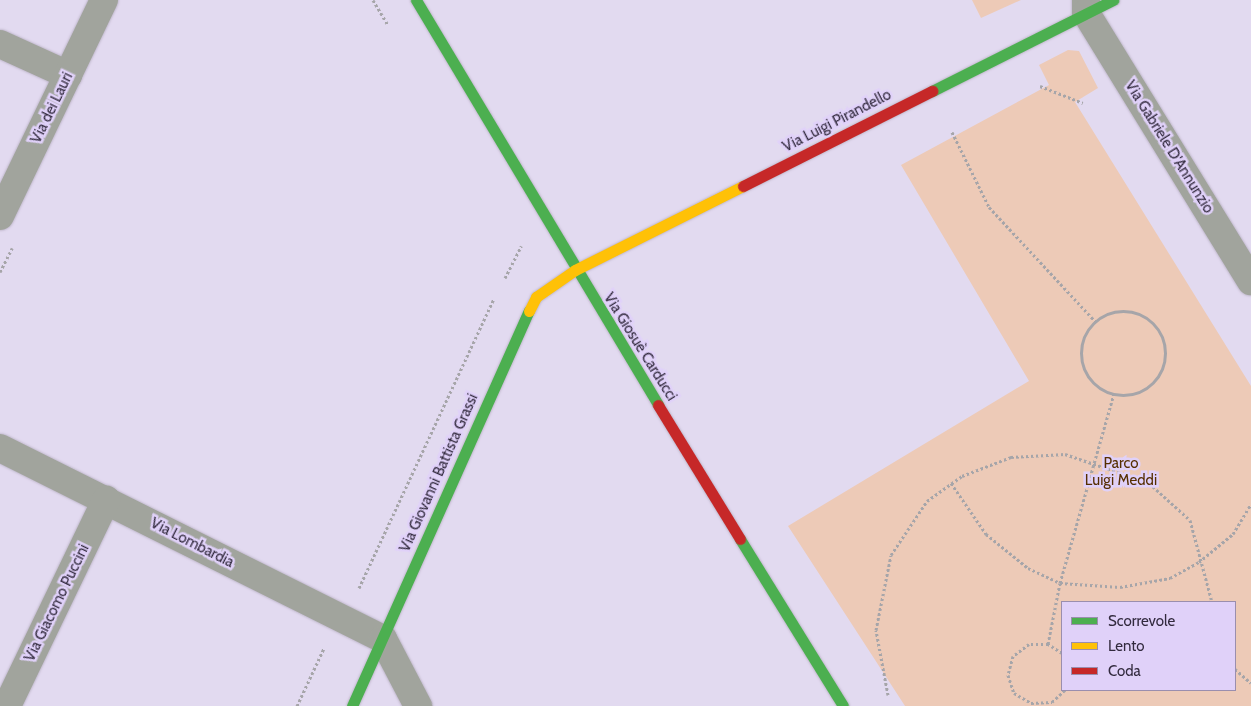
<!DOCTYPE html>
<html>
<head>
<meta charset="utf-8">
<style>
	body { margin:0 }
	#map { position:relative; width:1251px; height:706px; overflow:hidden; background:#e2daf0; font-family:Cabin,sans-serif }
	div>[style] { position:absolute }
	.green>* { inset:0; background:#edcab7 }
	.path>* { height:3px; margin-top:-1.5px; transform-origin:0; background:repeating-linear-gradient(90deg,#a6a5a9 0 2.5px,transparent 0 5px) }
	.path>.ring { margin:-1.5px; padding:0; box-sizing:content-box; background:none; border:3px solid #a6a5a9; border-radius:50% }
	.roads { filter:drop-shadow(0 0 1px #c0b8cb) drop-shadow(0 0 1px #c0b8cb) }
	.street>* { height:28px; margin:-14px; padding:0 14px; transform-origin:14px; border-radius:14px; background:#a1a49d }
	.fast>* { height:11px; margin:-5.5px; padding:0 5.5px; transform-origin:5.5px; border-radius:5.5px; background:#4caf50 }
	.slow>* { height:11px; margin:-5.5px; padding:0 5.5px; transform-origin:5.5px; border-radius:5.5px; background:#ffc107 }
	.jam>* { height:11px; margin:-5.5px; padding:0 5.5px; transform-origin:5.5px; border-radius:5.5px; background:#c62828 }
	span { translate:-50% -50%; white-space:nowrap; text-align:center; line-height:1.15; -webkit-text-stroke:5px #e0d1f9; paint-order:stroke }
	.street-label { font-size:15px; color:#322a3e }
	.park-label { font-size:15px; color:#562e00 }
	.legend { position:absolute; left:1061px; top:601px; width:175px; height:90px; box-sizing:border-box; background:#e0d1f9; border:1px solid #9a8eae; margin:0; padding:6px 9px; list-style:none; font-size:15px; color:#322a3e }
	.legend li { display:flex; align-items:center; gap:10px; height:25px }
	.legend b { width:25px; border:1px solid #9a8eae }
</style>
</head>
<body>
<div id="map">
	<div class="green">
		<i style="clip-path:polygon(972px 0,1021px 0,981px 18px)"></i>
		<i style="clip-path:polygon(evenodd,1068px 50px,1079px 51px,1098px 88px,1075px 102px,1251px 386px,1251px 706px,905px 706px,788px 526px,1029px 381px,901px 165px,1049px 85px,1039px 65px,1068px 50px,1235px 602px,1235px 690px,1062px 690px,1062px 602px,1235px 602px)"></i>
	</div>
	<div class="path">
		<i style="left:373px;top:0;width:29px;rotate:59deg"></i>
		<i style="left:1040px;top:86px;width:46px;rotate:21.6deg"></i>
		<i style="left:952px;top:132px;width:84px;rotate:63.7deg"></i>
		<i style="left:989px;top:207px;width:156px;rotate:47.1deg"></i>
		<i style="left:0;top:272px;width:27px;rotate:-63deg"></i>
		<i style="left:505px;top:278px;width:36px;rotate:-63deg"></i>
		<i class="ring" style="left:1081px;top:311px;width:81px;height:81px"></i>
		<i style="left:951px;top:483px;width:62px;rotate:55.5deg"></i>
		<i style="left:986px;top:534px;width:54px;rotate:39deg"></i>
		<i style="left:1028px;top:568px;width:35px;rotate:25deg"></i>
		<i style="left:1060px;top:583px;width:60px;rotate:3.8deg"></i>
		<i style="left:1120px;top:587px;width:51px;rotate:-10.2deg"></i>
		<i style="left:1170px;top:578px;width:33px;rotate:-29deg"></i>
		<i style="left:1199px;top:562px;width:44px;rotate:-39.5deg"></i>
		<i style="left:1233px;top:534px;width:35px;rotate:-59deg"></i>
		<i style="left:359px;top:588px;width:319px;rotate:-65deg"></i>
		<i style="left:1048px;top:644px;width:62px;rotate:-78.9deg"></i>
		<i style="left:1060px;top:583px;width:197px;rotate:-74.1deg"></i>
		<i style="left:1062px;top:653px;width:17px;rotate:-147deg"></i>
		<i style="left:1048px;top:644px;width:19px;rotate:180deg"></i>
		<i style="left:1029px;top:644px;width:20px;rotate:143deg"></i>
		<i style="left:1013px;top:656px;width:20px;rotate:105deg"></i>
		<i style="left:1008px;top:675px;width:19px;rotate:72deg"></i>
		<i style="left:1014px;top:693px;width:20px;rotate:30deg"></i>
		<i style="left:1031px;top:703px;width:21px;rotate:-3deg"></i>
		<i style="left:1052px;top:702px;width:18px;rotate:-43deg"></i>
		<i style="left:1235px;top:669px;width:21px;rotate:41deg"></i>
		<i style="left:888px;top:695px;width:66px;rotate:-100.5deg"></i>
		<i style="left:876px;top:630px;width:76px;rotate:-78.7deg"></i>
		<i style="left:891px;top:555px;width:65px;rotate:-56.3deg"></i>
		<i style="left:927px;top:501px;width:43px;rotate:-35.5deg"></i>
		<i style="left:962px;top:476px;width:53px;rotate:-21.2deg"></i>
		<i style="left:1011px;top:457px;width:54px;rotate:-3.2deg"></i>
		<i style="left:1065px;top:454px;width:89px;rotate:19deg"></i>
		<i style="left:1149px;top:483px;width:55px;rotate:42.1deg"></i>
		<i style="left:1190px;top:520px;width:85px;rotate:75deg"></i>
		<i style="left:297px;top:706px;width:64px;rotate:-65deg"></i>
	</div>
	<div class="roads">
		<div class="street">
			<i style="left:1086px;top:0;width:13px;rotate:90deg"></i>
			<i style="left:1086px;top:13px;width:315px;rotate:58.4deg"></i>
			<i style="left:0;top:44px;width:75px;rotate:24.5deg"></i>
			<i style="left:0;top:216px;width:240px;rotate:-64.3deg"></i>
			<i style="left:0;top:448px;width:428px;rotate:26.5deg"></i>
			<i style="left:383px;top:639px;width:76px;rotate:62.4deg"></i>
			<i style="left:7px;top:706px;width:229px;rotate:-64.3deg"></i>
		</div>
		<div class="fast">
			<i style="left:416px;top:0;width:472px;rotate:59.1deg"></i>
			<i style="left:932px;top:91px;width:203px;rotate:-26.7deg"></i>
			<i style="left:740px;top:539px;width:196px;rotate:58.3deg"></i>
			<i style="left:352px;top:706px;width:433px;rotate:-65.9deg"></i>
		</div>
		<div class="slow">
			<i style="left:529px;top:311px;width:16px;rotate:-63deg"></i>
			<i style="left:536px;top:297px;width:47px;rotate:-34.7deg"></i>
			<i style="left:575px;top:270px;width:188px;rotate:-26.6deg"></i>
		</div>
		<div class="jam">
			<i style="left:743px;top:186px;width:212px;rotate:-26.7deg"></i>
			<i style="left:658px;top:405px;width:157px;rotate:58.5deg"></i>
		</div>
	</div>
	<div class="street-label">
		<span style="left:52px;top:108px;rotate:-64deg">Via dei Lauri</span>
		<span style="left:837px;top:121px;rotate:-27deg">Via Luigi Pirandello</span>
		<span style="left:1169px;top:147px;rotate:58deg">Via Gabriele D'Annunzio</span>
		<span style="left:640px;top:347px;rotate:58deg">Via Giosuè Carducci</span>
		<span style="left:439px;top:473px;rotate:-66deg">Via Giovanni Battista Grassi</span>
		<span style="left:192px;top:543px;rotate:27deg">Via Lombardia</span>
		<span style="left:57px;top:603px;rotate:-64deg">Via Giacomo Puccini</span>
	</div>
	<div class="park-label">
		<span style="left:1121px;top:472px">Parco<br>Luigi Meddi</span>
	</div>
	<ul class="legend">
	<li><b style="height:6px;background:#4caf50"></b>Scorrevole</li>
	<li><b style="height:6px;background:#ffc107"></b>Lento</li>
	<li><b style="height:6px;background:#c62828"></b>Coda</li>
	</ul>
</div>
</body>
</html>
